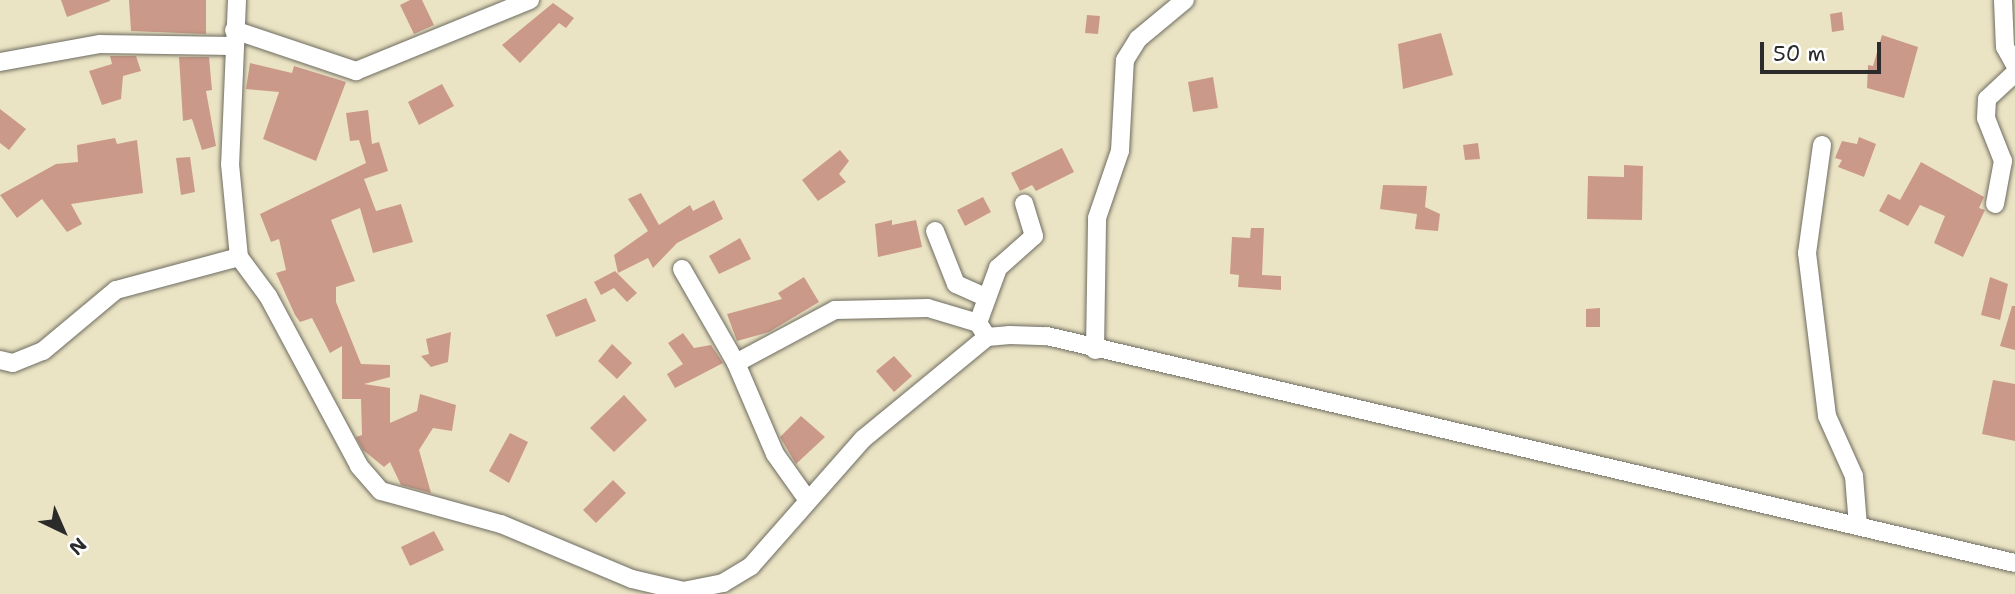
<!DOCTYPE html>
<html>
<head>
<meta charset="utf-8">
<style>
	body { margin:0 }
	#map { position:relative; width:2015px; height:594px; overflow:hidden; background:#ebe4c4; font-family:"Shantell Sans",sans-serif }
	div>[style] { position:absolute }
	.building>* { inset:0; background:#cb9989 }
	.roads { filter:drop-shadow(0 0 2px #6e6c61) drop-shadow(0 0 2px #6e6c61) }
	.street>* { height:18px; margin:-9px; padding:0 9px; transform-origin:9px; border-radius:9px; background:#fff }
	span { translate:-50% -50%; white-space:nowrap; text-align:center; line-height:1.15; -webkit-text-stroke:5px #fff; paint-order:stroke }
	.north { position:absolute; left:28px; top:496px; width:70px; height:70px; -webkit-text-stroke:5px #fff; paint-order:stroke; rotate:136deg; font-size:19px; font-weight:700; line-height:28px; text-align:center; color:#2b2b2b }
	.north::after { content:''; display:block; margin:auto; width:24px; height:32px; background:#2b2b2b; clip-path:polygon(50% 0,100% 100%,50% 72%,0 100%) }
	.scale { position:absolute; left:1760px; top:42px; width:121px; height:32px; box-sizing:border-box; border:4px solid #2b2b2b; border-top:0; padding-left:9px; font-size:21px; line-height:24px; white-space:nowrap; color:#2b2b2b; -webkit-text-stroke:5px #fff; paint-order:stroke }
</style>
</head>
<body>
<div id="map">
	<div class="building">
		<i style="clip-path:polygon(61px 0,110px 0,110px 1px,67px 17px)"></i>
		<i style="clip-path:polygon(129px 0,206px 0,206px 34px,131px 31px)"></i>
		<i style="clip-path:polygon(410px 0,422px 0,434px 25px,414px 34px,400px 5px)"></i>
		<i style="clip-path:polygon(553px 3px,574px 18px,566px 28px,559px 23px,520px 63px,502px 45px)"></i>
		<i style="clip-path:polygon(1842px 12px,1844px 30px,1832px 32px,1830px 14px)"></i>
		<i style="clip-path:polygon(1087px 15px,1100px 16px,1098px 34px,1085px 33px)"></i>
		<i style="clip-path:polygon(1441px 33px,1453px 75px,1403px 89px,1398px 44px)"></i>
		<i style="clip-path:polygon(1882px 35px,1918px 47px,1904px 98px,1867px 88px,1868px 65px,1873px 66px)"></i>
		<i style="clip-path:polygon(110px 56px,136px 56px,141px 71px,123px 76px,121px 99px,102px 105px,89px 71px,112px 64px)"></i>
		<i style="clip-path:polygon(179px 57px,209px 57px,212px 90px,206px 91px,216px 146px,202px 150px,192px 119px,183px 121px)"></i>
		<i style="clip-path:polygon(250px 63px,292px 73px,294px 66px,346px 82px,316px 161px,263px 139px,279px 92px,246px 89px)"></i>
		<i style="clip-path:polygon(1213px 77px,1218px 108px,1193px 112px,1188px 82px)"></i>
		<i style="clip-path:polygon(442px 84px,454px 106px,419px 125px,408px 102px)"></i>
		<i style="clip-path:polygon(0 109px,26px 129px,9px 150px,0 143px)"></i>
		<i style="clip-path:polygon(368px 110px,372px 144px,379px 142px,388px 171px,364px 179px,376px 211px,401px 204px,413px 242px,373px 253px,360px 208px,331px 220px,355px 281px,336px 287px,336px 302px,361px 364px,390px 365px,390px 377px,364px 384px,390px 388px,390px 423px,417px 411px,420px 394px,456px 405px,452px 431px,433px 428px,419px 450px,431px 493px,401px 485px,390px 462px,384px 467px,363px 450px,356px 437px,362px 435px,361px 399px,342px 399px,342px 346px,330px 353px,312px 318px,300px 322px,295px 315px,276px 273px,286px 270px,279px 239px,271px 242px,260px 214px,366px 163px,359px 140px,350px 141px,346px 113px)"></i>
		<i style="clip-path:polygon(1859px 137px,1876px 144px,1864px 177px,1838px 167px,1842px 160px,1835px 158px,1842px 141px,1857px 144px)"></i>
		<i style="clip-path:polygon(115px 138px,117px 144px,137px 140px,143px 193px,71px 204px,82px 224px,67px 232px,42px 199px,17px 218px,0 195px,56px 164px,78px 162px,77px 145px)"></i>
		<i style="clip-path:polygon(1478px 143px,1480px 159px,1465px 160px,1463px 145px)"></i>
		<i style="clip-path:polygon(1062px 148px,1074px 172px,1036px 191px,1032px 185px,1020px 191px,1011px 173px)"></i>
		<i style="clip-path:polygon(840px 150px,849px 161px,839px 174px,846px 182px,818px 201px,802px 180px)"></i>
		<i style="clip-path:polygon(190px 157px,195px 192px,181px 195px,176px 158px)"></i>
		<i style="clip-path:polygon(1921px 162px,1984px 197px,1979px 208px,1985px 210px,1963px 257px,1934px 243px,1945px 216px,1920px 205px,1908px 226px,1879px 211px,1888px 194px,1900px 200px)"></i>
		<i style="clip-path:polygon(1624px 165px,1643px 166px,1642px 220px,1587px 219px,1588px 176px,1624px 177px)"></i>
		<i style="clip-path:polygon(1383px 185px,1427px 186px,1425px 207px,1440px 214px,1438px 231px,1415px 229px,1417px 214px,1380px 209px)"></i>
		<i style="clip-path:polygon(641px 193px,659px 225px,690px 205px,693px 211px,714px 200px,723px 219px,677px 243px,653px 268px,648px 258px,618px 273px,614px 255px,648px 231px,628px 199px)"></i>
		<i style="clip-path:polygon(983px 197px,991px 212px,965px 226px,957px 210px)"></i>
		<i style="clip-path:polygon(892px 220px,892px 225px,916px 220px,922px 247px,878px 257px,875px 224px)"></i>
		<i style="clip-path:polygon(1251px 228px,1264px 228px,1262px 275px,1281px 276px,1281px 290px,1238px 287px,1239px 275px,1230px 274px,1232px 237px,1250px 238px)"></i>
		<i style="clip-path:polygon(740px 238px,751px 259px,719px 274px,709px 256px)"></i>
		<i style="clip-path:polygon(615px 271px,637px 293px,627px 302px,614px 288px,601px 295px,594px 282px)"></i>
		<i style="clip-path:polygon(804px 277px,819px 302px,769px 332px,737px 341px,727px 314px,782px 299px,778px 293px)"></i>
		<i style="clip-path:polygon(1990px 277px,2008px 284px,2000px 320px,1981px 315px)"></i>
		<i style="clip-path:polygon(586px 298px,596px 321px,556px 337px,546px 315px)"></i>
		<i style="clip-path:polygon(2012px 306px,2015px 306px,2015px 350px,2000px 346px)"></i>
		<i style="clip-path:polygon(1600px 308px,1600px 327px,1586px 327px,1586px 309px)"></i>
		<i style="clip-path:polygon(451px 332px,448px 362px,431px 367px,421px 356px,429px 354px,426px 339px)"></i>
		<i style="clip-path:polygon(683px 333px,694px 348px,711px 345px,723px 363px,675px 388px,667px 374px,683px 364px,668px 343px)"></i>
		<i style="clip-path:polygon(612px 344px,632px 363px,617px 379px,598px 361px)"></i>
		<i style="clip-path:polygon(894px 356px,912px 376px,894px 392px,876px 371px)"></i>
		<i style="clip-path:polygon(1993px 380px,2015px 384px,2015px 441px,1982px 434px)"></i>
		<i style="clip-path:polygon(624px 395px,647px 420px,614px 452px,590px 428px)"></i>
		<i style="clip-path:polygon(801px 416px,825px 437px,796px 464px,780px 437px)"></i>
		<i style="clip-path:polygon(510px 433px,528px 442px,509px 483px,489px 471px)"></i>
		<i style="clip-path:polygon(613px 480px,626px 493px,596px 523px,583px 510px)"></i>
		<i style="clip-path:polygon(434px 531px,444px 550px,410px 566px,401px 547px)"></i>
	</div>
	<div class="roads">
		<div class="street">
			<i style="left:237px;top:0;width:164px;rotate:92.4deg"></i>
			<i style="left:230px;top:164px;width:93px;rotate:84.5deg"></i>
			<i style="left:2003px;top:0;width:47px;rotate:87.6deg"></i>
			<i style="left:2005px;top:47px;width:21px;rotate:61deg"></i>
			<i style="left:234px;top:30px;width:129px;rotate:18.6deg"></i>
			<i style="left:356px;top:71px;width:188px;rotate:-22.2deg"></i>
			<i style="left:0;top:62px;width:102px;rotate:-10.2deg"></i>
			<i style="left:100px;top:44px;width:133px;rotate:0.9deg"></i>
			<i style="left:1822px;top:145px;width:109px;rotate:97.9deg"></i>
			<i style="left:1807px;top:253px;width:164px;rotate:83deg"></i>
			<i style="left:1827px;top:416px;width:66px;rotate:65.8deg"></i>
			<i style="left:1854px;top:476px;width:50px;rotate:85.4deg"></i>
			<i style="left:1995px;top:204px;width:44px;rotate:-79.5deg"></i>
			<i style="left:2003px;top:161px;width:46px;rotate:-111.6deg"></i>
			<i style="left:1986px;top:118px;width:19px;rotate:-87deg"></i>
			<i style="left:1987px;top:99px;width:38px;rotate:-43deg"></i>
			<i style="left:935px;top:231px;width:57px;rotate:68.4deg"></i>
			<i style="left:956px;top:284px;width:30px;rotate:24deg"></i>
			<i style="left:239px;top:257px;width:49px;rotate:53.4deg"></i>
			<i style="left:268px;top:296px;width:193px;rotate:61.8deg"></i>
			<i style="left:359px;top:466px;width:33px;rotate:49deg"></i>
			<i style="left:381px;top:491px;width:124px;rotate:15.4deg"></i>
			<i style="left:501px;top:524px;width:142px;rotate:22.8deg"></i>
			<i style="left:632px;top:579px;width:52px;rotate:13.2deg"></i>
			<i style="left:683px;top:591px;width:41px;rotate:-11.3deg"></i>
			<i style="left:723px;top:583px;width:33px;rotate:-31deg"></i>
			<i style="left:751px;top:566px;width:169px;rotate:-48.6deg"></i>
			<i style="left:863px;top:439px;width:161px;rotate:-39.4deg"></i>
			<i style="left:987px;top:337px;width:23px;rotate:-5deg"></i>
			<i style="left:1010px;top:335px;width:37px;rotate:2deg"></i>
			<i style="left:1047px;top:336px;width:994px;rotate:13.2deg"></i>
			<i style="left:682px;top:269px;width:108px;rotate:60.1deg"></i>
			<i style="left:736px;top:363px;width:112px;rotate:-28.2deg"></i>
			<i style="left:835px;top:310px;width:93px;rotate:-1.2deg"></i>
			<i style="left:928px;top:308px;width:52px;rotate:16.7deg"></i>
			<i style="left:978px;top:323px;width:17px;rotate:57deg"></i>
			<i style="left:978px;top:323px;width:59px;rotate:-70deg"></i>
			<i style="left:998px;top:268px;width:48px;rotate:-41.6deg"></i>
			<i style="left:1034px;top:236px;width:34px;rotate:-107deg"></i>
			<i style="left:1095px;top:350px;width:132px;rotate:-89.1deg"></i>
			<i style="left:1097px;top:218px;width:71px;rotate:-71.1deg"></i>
			<i style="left:1120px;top:151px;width:91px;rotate:-86.9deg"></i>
			<i style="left:1125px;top:60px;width:25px;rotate:-58deg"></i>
			<i style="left:1138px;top:39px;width:61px;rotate:-39.7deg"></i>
			<i style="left:0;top:360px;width:13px;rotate:13deg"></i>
			<i style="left:13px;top:363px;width:32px;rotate:-22deg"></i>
			<i style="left:43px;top:351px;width:95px;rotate:-39.9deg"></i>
			<i style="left:116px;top:290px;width:127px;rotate:-15deg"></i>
			<i style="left:736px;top:363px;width:99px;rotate:66.8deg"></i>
			<i style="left:775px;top:454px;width:55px;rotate:54.6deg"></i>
		</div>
	</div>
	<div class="north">N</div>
	<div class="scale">50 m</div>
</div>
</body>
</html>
